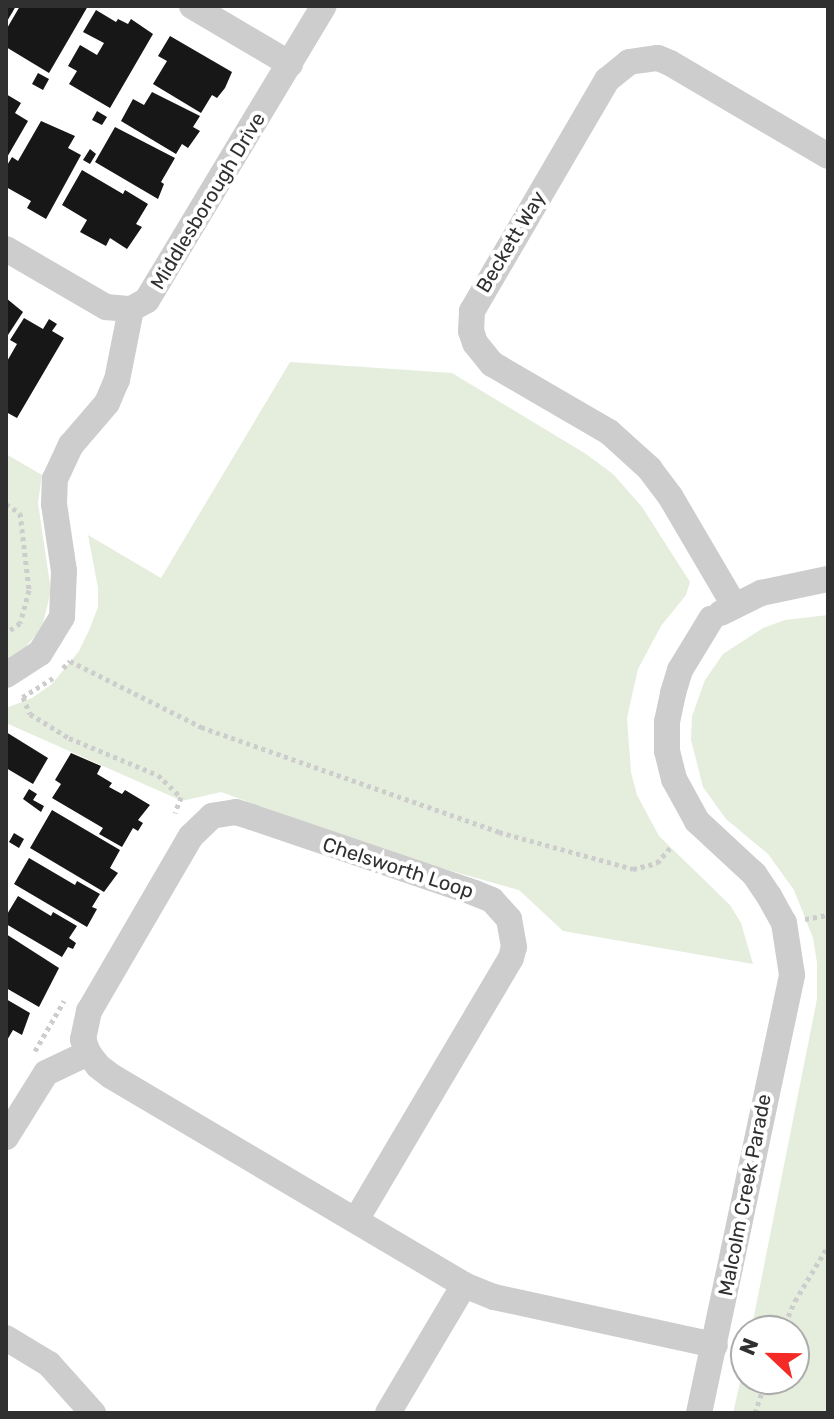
<!DOCTYPE html>
<html>
<head>
<meta charset="utf-8">
<style>
	body { margin:0 }
	#map { position:relative; width:834px; height:1419px; overflow:hidden; background:#fff; font-family:Rubik,sans-serif }
	div>[style] { position:absolute }
	.green>* { inset:0; background:#e5eedd }
	.building>* { inset:0; background:#171717 }
	.path>* { height:5px; margin-top:-2.5px; transform-origin:0; background:repeating-linear-gradient(90deg,#cdcdcd 0 4px,transparent 0 8px) }
	.minor>* { height:26px; margin:-13px; padding:0 13px; transform-origin:13px; border-radius:13px; background:#cdcdcd }
	span { translate:-50% -50%; white-space:nowrap; text-align:center; line-height:1.15; -webkit-text-stroke:8px #fff; paint-order:stroke }
	.street-label { font-size:20px; color:#303030 }
	.frame { position:absolute; inset:0; border:8px solid #303030; pointer-events:none }
	.north { position:absolute; left:730px; top:1315px; width:80px; height:80px; box-sizing:border-box; background:#fff; border:2px solid #acacac; border-radius:50%; rotate:292deg; font-size:22px; font-weight:700; line-height:32px; text-align:center; color:#303030 }
	.north::after { content:''; display:block; margin:auto; width:28px; height:36px; background:#f42a26; clip-path:polygon(50% 0,100% 100%,50% 72%,0 100%) }
</style>
</head>
<body>
<div id="map">
	<div class="green">
		<i style="clip-path:polygon(290px 362px,452px 373px,586px 454px,613px 474px,642px 507px,690px 582px,686px 595px,661px 626px,638px 669px,627px 718px,631px 772px,637px 795px,659px 836px,730px 905px,741px 923px,753px 964px,563px 931px,519px 890px,395px 855px,221px 792px,182px 801px,6px 723px,6px 708px,32px 698px,52px 684px,79px 651px,90px 628px,98px 607px,98px 588px,88px 535px,161px 578px)"></i>
		<i style="clip-path:polygon(6px 454px,42px 475px,38px 503px,51px 591px,43px 623px,35px 636px,25px 648px,6px 660px)"></i>
		<i style="clip-path:polygon(828px 615px,828px 1413px,733px 1413px,746px 1356px,746px 1379px,794px 1379px,794px 1331px,751px 1331px,817px 999px,817px 963px,813px 938px,794px 890px,768px 854px,726px 819px,703px 787px,691px 740px,692px 716px,705px 680px,723px 654px,763px 628px,785px 620px)"></i>
	</div>
	<div class="building">
		<i style="clip-path:polygon(6px 6px,16px 6px,6px 23px)"></i>
		<i style="clip-path:polygon(20px 6px,88px 6px,49px 73px,6px 47px,6px 30px)"></i>
		<i style="clip-path:polygon(96px 10px,116px 22px,118px 19px,128px 24px,131px 19px,153px 34px,110px 108px,69px 84px,77px 71px,68px 66px,80px 45px,97px 55px,104px 43px,83px 32px)"></i>
		<i style="clip-path:polygon(170px 36px,232px 72px,225px 88px,217px 98px,212px 95px,201px 113px,153px 84px,167px 61px,158px 56px)"></i>
		<i style="clip-path:polygon(38px 73px,49px 79px,43px 90px,32px 84px)"></i>
		<i style="clip-path:polygon(152px 92px,200px 116px,193px 127px,200px 131px,188px 148px,182px 144px,176px 154px,121px 121px,133px 99px,144px 105px)"></i>
		<i style="clip-path:polygon(6px 94px,21px 103px,15px 113px,28px 121px,6px 159px)"></i>
		<i style="clip-path:polygon(97px 111px,107px 117px,102px 125px,92px 120px)"></i>
		<i style="clip-path:polygon(41px 121px,75px 136px,68px 148px,81px 155px,46px 219px,27px 208px,31px 201px,6px 187px,6px 167px,12px 157px,18px 161px)"></i>
		<i style="clip-path:polygon(115px 127px,175px 158px,161px 182px,164px 184px,158px 199px,95px 162px)"></i>
		<i style="clip-path:polygon(90px 149px,96px 154px,90px 164px,83px 160px)"></i>
		<i style="clip-path:polygon(82px 170px,123px 194px,125px 190px,148px 204px,136px 224px,142px 227px,127px 249px,110px 238px,106px 246px,80px 232px,87px 220px,62px 205px)"></i>
		<i style="clip-path:polygon(6px 298px,23px 312px,6px 338px)"></i>
		<i style="clip-path:polygon(24px 318px,43px 329px,49px 319px,57px 324px,52px 331px,64px 338px,17px 418px,6px 412px,6px 363px,17px 344px,10px 340px)"></i>
		<i style="clip-path:polygon(6px 732px,48px 758px,33px 784px,6px 768px)"></i>
		<i style="clip-path:polygon(71px 753px,101px 766px,97px 774px,112px 783px,109px 787px,122px 794px,125px 790px,150px 805px,138px 820px,143px 823px,138px 831px,133px 828px,122px 847px,99px 834px,103px 828px,52px 798px,61px 784px,55px 780px)"></i>
		<i style="clip-path:polygon(29px 789px,37px 794px,33px 800px,44px 806px,41px 812px,23px 799px)"></i>
		<i style="clip-path:polygon(52px 810px,120px 850px,110px 868px,118px 873px,104px 892px,30px 848px)"></i>
		<i style="clip-path:polygon(14px 833px,24px 839px,19px 848px,9px 842px)"></i>
		<i style="clip-path:polygon(29px 858px,75px 885px,77px 881px,100px 894px,92px 907px,97px 909px,87px 927px,14px 884px)"></i>
		<i style="clip-path:polygon(18px 896px,51px 916px,53px 912px,77px 926px,69px 938px,76px 943px,73px 949px,68px 947px,62px 957px,6px 924px,6px 916px)"></i>
		<i style="clip-path:polygon(6px 934px,59px 968px,39px 1007px,6px 988px)"></i>
		<i style="clip-path:polygon(6px 999px,30px 1013px,22px 1035px,13px 1030px,6px 1042px)"></i>
	</div>
	<div class="path">
		<i style="left:6px;top:504px;width:17px;rotate:33deg"></i>
		<i style="left:20px;top:513px;width:78px;rotate:83.3deg"></i>
		<i style="left:29px;top:590px;width:34px;rotate:105deg"></i>
		<i style="left:20px;top:623px;width:17px;rotate:144deg"></i>
		<i style="left:63px;top:668px;width:10px;rotate:-45deg"></i>
		<i style="left:70px;top:661px;width:147px;rotate:26.7deg"></i>
		<i style="left:201px;top:727px;width:316px;rotate:19.4deg"></i>
		<i style="left:499px;top:832px;width:139px;rotate:15.4deg"></i>
		<i style="left:633px;top:869px;width:25px;rotate:-14deg"></i>
		<i style="left:657px;top:863px;width:23px;rotate:-49deg"></i>
		<i style="left:53px;top:678px;width:36px;rotate:148deg"></i>
		<i style="left:23px;top:697px;width:18px;rotate:68deg"></i>
		<i style="left:30px;top:714px;width:46px;rotate:31.6deg"></i>
		<i style="left:69px;top:738px;width:96px;rotate:22.6deg"></i>
		<i style="left:158px;top:775px;width:32px;rotate:44deg"></i>
		<i style="left:181px;top:797px;width:17px;rotate:111deg"></i>
		<i style="left:805px;top:919px;width:23px;rotate:-10deg"></i>
		<i style="left:35px;top:1051px;width:58px;rotate:-59.9deg"></i>
		<i style="left:782px;top:1331px;width:33px;rotate:-67deg"></i>
		<i style="left:795px;top:1301px;width:64px;rotate:-59deg"></i>
		<i style="left:755px;top:1413px;width:36px;rotate:-72deg"></i>
	</div>
	<div class="minor">
		<i style="left:192px;top:6px;width:114px;rotate:30.6deg"></i>
		<i style="left:6px;top:249px;width:116px;rotate:30.1deg"></i>
		<i style="left:106px;top:307px;width:25px;rotate:5deg"></i>
		<i style="left:131px;top:309px;width:18px;rotate:-29deg"></i>
		<i style="left:147px;top:300px;width:343px;rotate:-59deg"></i>
		<i style="left:734px;top:605px;width:126px;rotate:-120.4deg"></i>
		<i style="left:670px;top:496px;width:34px;rotate:-127deg"></i>
		<i style="left:650px;top:469px;width:55px;rotate:-137.9deg"></i>
		<i style="left:609px;top:432px;width:135px;rotate:-149.8deg"></i>
		<i style="left:492px;top:364px;width:27px;rotate:-129deg"></i>
		<i style="left:475px;top:343px;width:13px;rotate:-108deg"></i>
		<i style="left:471px;top:331px;width:20px;rotate:-87deg"></i>
		<i style="left:472px;top:311px;width:268px;rotate:-59.7deg"></i>
		<i style="left:607px;top:80px;width:28px;rotate:-39deg"></i>
		<i style="left:629px;top:62px;width:29px;rotate:-8deg"></i>
		<i style="left:658px;top:58px;width:13px;rotate:23deg"></i>
		<i style="left:670px;top:63px;width:183px;rotate:30.5deg"></i>
		<i style="left:721px;top:613px;width:45px;rotate:-26.6deg"></i>
		<i style="left:761px;top:593px;width:68px;rotate:-11.8deg"></i>
		<i style="left:6px;top:675px;width:40px;rotate:-32.9deg"></i>
		<i style="left:40px;top:653px;width:42px;rotate:-58.6deg"></i>
		<i style="left:62px;top:617px;width:46px;rotate:-87.5deg"></i>
		<i style="left:64px;top:571px;width:68px;rotate:-98.5deg"></i>
		<i style="left:54px;top:504px;width:25px;rotate:-88deg"></i>
		<i style="left:55px;top:479px;width:38px;rotate:-65deg"></i>
		<i style="left:71px;top:445px;width:55px;rotate:-49.4deg"></i>
		<i style="left:107px;top:403px;width:25px;rotate:-67deg"></i>
		<i style="left:117px;top:380px;width:72px;rotate:-78.8deg"></i>
		<i style="left:6px;top:1137px;width:75px;rotate:-58deg"></i>
		<i style="left:46px;top:1073px;width:47px;rotate:-25.5deg"></i>
		<i style="left:356px;top:1220px;width:304px;rotate:-59.4deg"></i>
		<i style="left:511px;top:958px;width:11px;rotate:-75deg"></i>
		<i style="left:514px;top:947px;width:28px;rotate:-100deg"></i>
		<i style="left:509px;top:919px;width:25px;rotate:-132deg"></i>
		<i style="left:492px;top:900px;width:18px;rotate:-158deg"></i>
		<i style="left:475px;top:893px;width:236px;rotate:-161.2deg"></i>
		<i style="left:252px;top:817px;width:17px;rotate:-163deg"></i>
		<i style="left:236px;top:812px;width:24px;rotate:171deg"></i>
		<i style="left:212px;top:816px;width:29px;rotate:136deg"></i>
		<i style="left:191px;top:836px;width:203px;rotate:120.2deg"></i>
		<i style="left:89px;top:1011px;width:29px;rotate:102deg"></i>
		<i style="left:83px;top:1039px;width:15px;rotate:70deg"></i>
		<i style="left:88px;top:1053px;width:16px;rotate:52deg"></i>
		<i style="left:98px;top:1066px;width:16px;rotate:38deg"></i>
		<i style="left:111px;top:1076px;width:410px;rotate:30.6deg"></i>
		<i style="left:464px;top:1285px;width:32px;rotate:22deg"></i>
		<i style="left:494px;top:1297px;width:226px;rotate:12.3deg"></i>
		<i style="left:6px;top:1338px;width:50px;rotate:31.2deg"></i>
		<i style="left:49px;top:1364px;width:66px;rotate:48.1deg"></i>
		<i style="left:388px;top:1413px;width:149px;rotate:-59.3deg"></i>
		<i style="left:699px;top:1413px;width:448px;rotate:-78deg"></i>
		<i style="left:792px;top:975px;width:53px;rotate:-98.7deg"></i>
		<i style="left:784px;top:923px;width:31px;rotate:-119deg"></i>
		<i style="left:769px;top:896px;width:27px;rotate:-124deg"></i>
		<i style="left:754px;top:874px;width:78px;rotate:-137.1deg"></i>
		<i style="left:697px;top:821px;width:48px;rotate:-118.7deg"></i>
		<i style="left:674px;top:779px;width:29px;rotate:-104deg"></i>
		<i style="left:667px;top:751px;width:29px;rotate:-90deg"></i>
		<i style="left:667px;top:722px;width:30px;rotate:-78deg"></i>
		<i style="left:673px;top:693px;width:24px;rotate:-73deg"></i>
		<i style="left:680px;top:670px;width:60px;rotate:-58.7deg"></i>
	</div>
	<div class="street-label">
		<span style="left:208px;top:201px;rotate:-59deg">Middlesborough Drive</span>
		<span style="left:511px;top:242px;rotate:-59deg">Beckett Way</span>
		<span style="left:398px;top:868px;rotate:18deg">Chelsworth Loop</span>
		<span style="left:745px;top:1195px;rotate:-79deg">Malcolm Creek Parade</span>
	</div>
	<div class="frame"></div>
	<div class="north">N</div>
</div>
</body>
</html>
